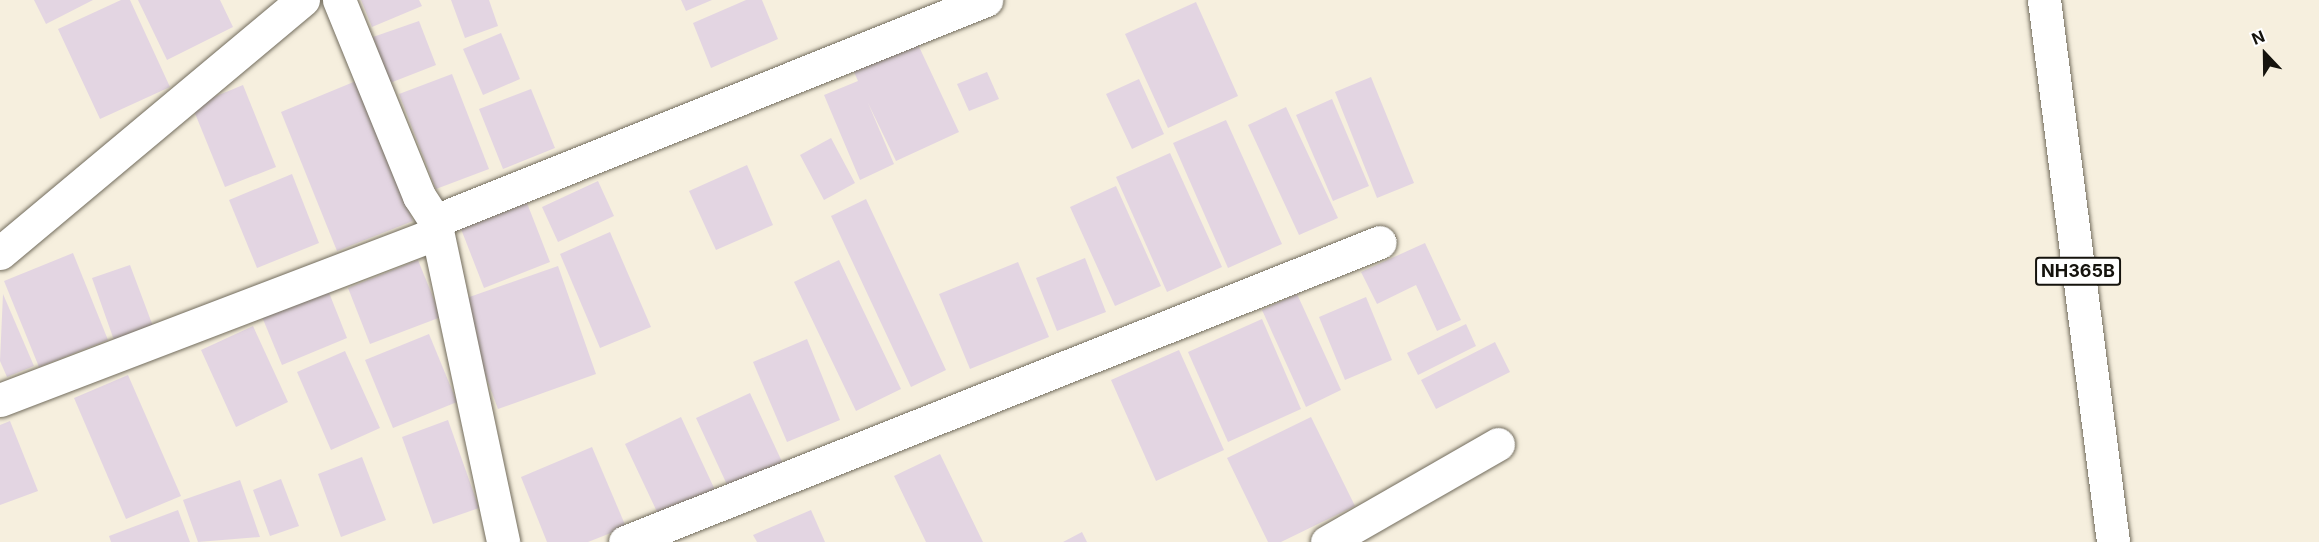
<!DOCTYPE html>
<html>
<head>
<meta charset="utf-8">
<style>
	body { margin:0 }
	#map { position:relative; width:2319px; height:542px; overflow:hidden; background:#f6efde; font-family:Inter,sans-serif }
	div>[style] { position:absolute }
	.building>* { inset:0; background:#e3d5e2 }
	.roads { filter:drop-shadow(0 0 2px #726c5d) drop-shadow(0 0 2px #726c5d) }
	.minor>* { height:33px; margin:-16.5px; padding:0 16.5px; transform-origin:16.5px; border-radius:16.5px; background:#fff }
	.highway>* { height:33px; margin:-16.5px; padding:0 16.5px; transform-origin:16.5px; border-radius:16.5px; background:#fff }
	span { translate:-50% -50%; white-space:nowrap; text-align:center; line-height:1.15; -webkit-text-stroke:4.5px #fff; paint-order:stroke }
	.shield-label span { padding:2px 4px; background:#fff; border:2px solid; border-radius:4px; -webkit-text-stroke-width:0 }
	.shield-label { font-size:18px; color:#15130d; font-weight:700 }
	.north { position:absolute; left:2235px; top:24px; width:60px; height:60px; -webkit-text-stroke:4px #fff; paint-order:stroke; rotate:338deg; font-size:16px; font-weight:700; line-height:24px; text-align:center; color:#15130d }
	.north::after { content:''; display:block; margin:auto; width:21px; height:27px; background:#15130d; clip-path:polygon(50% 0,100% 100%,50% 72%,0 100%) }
</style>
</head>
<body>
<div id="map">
	<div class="building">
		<i style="clip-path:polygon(34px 0,93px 0,46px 24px)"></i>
		<i style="clip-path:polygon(121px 0,130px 0,170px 87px,100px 119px,58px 29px)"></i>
		<i style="clip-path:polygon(138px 0,220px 0,233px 27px,167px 60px)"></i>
		<i style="clip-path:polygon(361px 0,419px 0,422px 6px,372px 27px)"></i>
		<i style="clip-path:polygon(451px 0,489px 0,498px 26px,465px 38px)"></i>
		<i style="clip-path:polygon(681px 0,712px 0,686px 11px)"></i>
		<i style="clip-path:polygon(746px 0,762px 0,778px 39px,711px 68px,693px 23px)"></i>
		<i style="clip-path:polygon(1196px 2px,1238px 96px,1168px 128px,1125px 34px)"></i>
		<i style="clip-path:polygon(419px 21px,436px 65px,390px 83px,373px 37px)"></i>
		<i style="clip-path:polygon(501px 33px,520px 79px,483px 95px,463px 49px)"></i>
		<i style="clip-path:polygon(914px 36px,959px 132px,896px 161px,868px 103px,894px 164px,860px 180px,824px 95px,858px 81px,851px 65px)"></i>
		<i style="clip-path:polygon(987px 72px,999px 99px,969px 111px,957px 84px)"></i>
		<i style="clip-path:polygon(452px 74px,489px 169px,436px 189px,399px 94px)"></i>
		<i style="clip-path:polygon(1371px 77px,1414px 183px,1377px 198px,1335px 92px)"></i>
		<i style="clip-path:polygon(1139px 79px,1164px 134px,1132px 149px,1106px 94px)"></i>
		<i style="clip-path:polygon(356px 81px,413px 221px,337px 251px,281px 112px)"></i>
		<i style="clip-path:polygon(243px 85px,276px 167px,225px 187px,192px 106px)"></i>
		<i style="clip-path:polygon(531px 89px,555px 148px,503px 169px,479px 109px)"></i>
		<i style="clip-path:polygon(1332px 99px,1369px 186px,1333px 201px,1296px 115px)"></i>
		<i style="clip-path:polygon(1286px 107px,1338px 218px,1299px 235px,1248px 125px)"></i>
		<i style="clip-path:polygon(1226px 120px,1282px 244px,1228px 268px,1173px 143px)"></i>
		<i style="clip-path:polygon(831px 138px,855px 183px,824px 200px,800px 155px)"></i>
		<i style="clip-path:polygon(1170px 153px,1222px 267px,1167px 292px,1116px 177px)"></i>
		<i style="clip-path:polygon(747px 165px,773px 225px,716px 250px,689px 191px)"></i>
		<i style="clip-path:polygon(292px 174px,319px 243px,257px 268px,229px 200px)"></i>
		<i style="clip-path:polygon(598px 181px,614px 216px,558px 242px,542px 207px)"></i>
		<i style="clip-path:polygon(1116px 186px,1161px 286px,1115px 306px,1070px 207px)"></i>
		<i style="clip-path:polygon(866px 199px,946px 370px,911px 387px,831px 216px)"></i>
		<i style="clip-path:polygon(527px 203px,550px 262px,484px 288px,461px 229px)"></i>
		<i style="clip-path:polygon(610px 232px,651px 327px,600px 348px,560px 254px)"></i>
		<i style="clip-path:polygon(1425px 243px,1461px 320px,1437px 331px,1416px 285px,1377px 304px,1361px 272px)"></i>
		<i style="clip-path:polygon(73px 253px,108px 340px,39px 367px,4px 281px)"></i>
		<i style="clip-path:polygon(1085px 258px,1106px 312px,1057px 331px,1036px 278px)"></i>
		<i style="clip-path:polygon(418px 260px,441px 317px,370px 344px,348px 288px)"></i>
		<i style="clip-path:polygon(839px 260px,901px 389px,856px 411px,794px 282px)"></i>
		<i style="clip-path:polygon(1018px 262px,1049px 337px,970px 369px,939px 294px)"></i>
		<i style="clip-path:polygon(130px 265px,154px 329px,115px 343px,92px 278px)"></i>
		<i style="clip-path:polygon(558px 266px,596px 374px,498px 409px,458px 301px)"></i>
		<i style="clip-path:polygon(326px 285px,347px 338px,282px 365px,260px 312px)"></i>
		<i style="clip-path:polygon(3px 294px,34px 366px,7px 377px,0 361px)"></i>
		<i style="clip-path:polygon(1297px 294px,1341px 390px,1306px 407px,1262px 310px)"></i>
		<i style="clip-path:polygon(1366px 297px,1392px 360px,1345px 380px,1319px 317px)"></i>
		<i style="clip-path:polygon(1262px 319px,1301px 409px,1228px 442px,1188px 352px)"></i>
		<i style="clip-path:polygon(1466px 324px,1476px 346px,1418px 375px,1407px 353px)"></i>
		<i style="clip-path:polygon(253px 326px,288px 402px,236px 427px,201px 350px)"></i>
		<i style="clip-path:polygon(429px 334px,457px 402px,393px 428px,365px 360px)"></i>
		<i style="clip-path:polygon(807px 339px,840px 420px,787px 442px,753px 362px)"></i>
		<i style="clip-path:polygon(1495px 342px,1510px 372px,1436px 409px,1421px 380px)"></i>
		<i style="clip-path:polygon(1179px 350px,1224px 450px,1156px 481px,1111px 380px)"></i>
		<i style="clip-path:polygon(345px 351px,380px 428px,331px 450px,297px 372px)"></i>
		<i style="clip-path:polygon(128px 375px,181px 496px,126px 519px,74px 398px)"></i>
		<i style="clip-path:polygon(750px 393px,784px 466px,730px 491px,696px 418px)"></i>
		<i style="clip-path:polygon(681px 417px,715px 490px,659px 516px,625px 444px)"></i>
		<i style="clip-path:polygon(1311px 417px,1355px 506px,1281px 542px,1268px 542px,1227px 458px)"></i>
		<i style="clip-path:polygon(448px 420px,479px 508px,433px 524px,402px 437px)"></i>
		<i style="clip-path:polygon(10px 421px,38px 491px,0 505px,0 425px)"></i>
		<i style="clip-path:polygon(592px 447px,626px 527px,588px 542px,547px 542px,521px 477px)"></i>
		<i style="clip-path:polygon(940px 454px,983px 542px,926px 542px,894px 476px)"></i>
		<i style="clip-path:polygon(362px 457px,386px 520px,341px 537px,318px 474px)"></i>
		<i style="clip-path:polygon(281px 479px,299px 526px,270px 536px,253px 490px)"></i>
		<i style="clip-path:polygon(240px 480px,260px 537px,198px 542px,183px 500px)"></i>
		<i style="clip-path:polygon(178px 510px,190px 542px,111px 542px,109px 536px)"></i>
		<i style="clip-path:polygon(811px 510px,825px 542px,757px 542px,753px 535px)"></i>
		<i style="clip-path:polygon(1082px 532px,1087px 542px,1063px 542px)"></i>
	</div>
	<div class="roads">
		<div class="minor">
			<i style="left:339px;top:0;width:212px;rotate:67.8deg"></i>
			<i style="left:419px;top:196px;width:30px;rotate:57deg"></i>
			<i style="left:435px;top:221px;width:328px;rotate:78deg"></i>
			<i style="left:0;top:253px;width:395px;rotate:-39.9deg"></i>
			<i style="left:0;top:400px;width:462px;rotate:-20.9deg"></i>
			<i style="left:432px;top:235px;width:14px;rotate:-78deg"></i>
			<i style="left:435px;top:221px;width:594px;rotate:-21.86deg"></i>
			<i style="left:625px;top:542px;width:812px;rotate:-21.67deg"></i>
			<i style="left:1327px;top:542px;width:197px;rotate:-29.8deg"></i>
		</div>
		<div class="highway">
			<i style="left:2044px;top:0;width:546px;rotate:82.74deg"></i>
		</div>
	</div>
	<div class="shield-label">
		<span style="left:2078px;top:271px">NH365B</span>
	</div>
	<div class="north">N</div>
</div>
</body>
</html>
